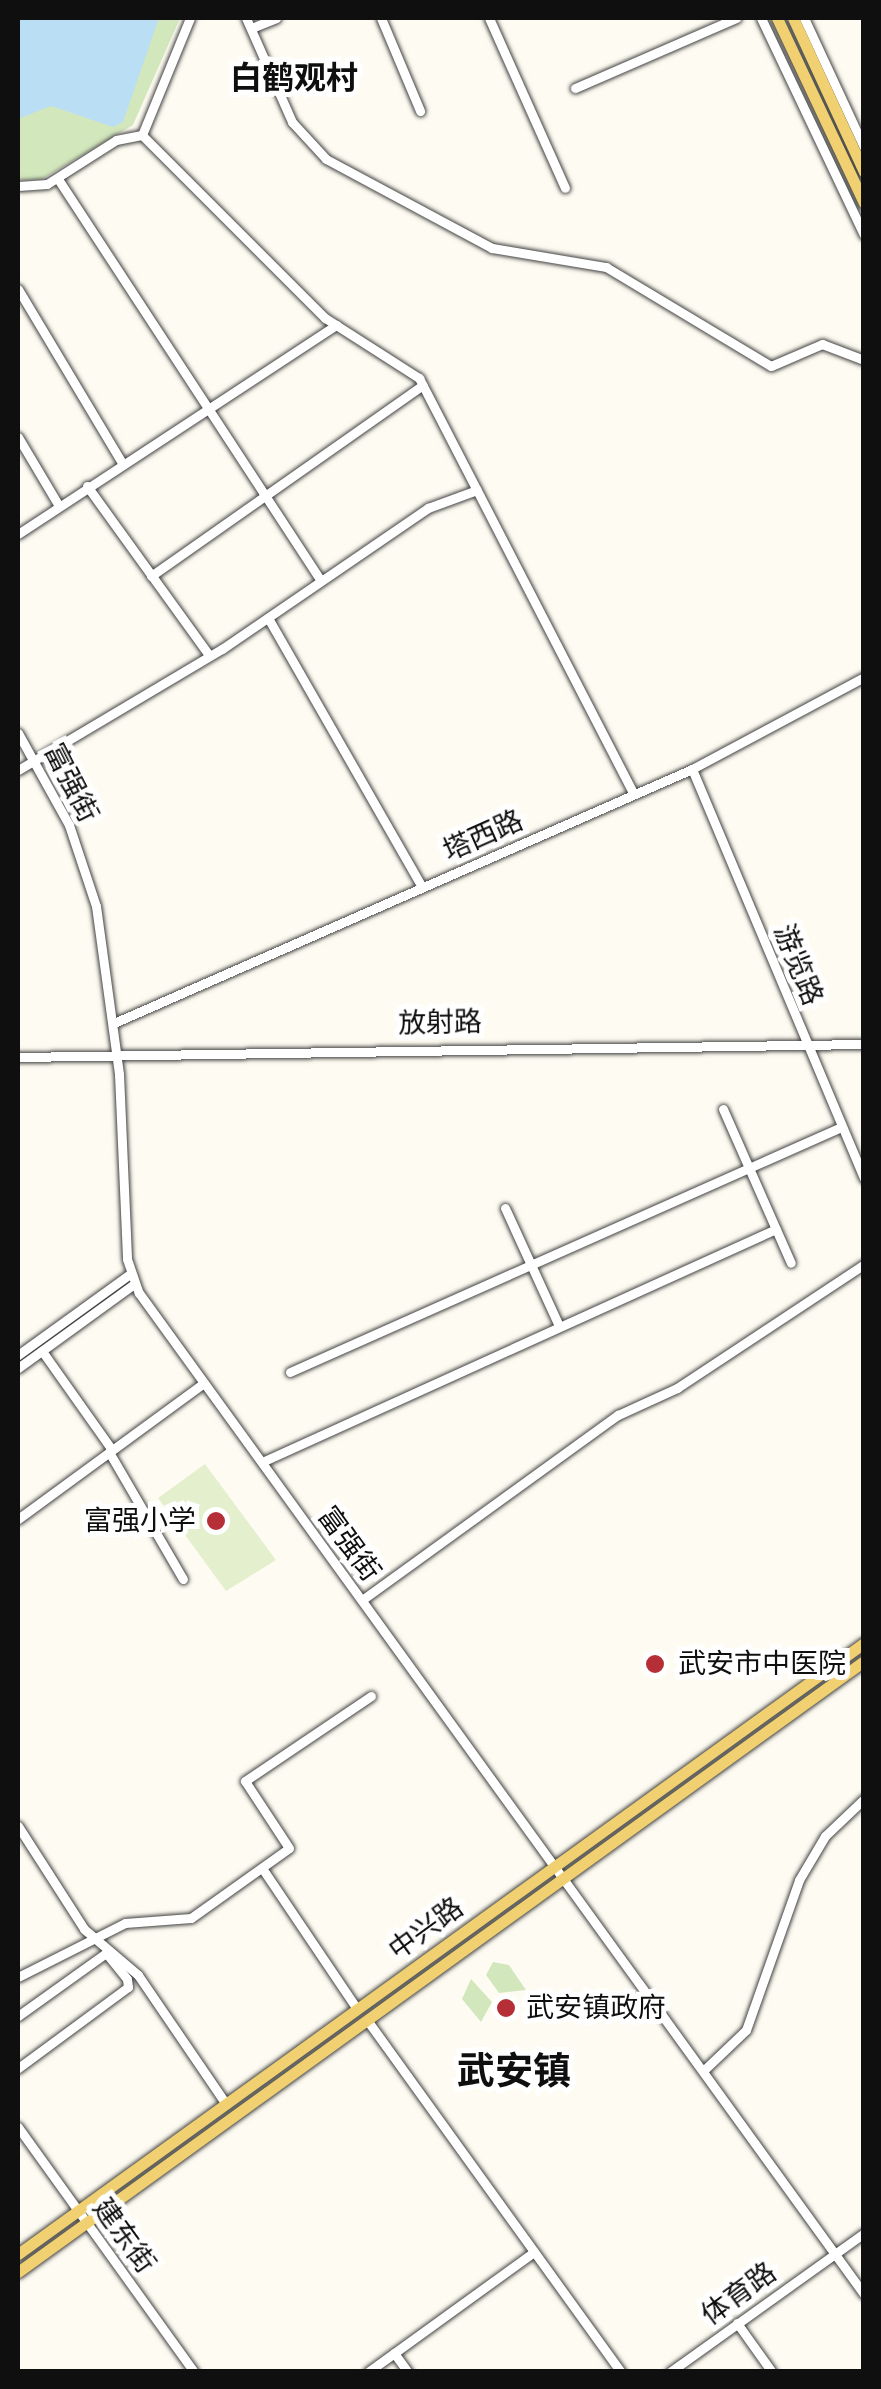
<!DOCTYPE html>
<html>
<head>
<meta charset="utf-8">
<style>
	body { margin:0 }
	#map { position:relative; width:881px; height:2389px; overflow:hidden; background:#fefcf2; font-family:"Roboto Serif","Noto Sans SC",serif }
	div>[style] { position:absolute }
	.green>* { inset:0; background:#d3e7bd }
	.pitch>* { inset:0; background:#e4efce }
	.water>* { inset:0; background:#badef3 }
	.roads { filter:drop-shadow(0 0 2px #424242) drop-shadow(0 0 2px #424242) }
	.minor>* { height:9px; margin:-4.5px; padding:0 4.5px; transform-origin:4.5px; border-radius:4.5px; background:#fff }
	.major>* { height:11px; margin:-5.5px; padding:0 5.5px; transform-origin:5.5px; border-radius:5.5px; background:#f0d070 }
	.dots>* { width:28px; height:28px; translate:-50% -50%; box-sizing:border-box; border:5px solid #fff; border-radius:50% }
	span { translate:-50% -50%; white-space:nowrap; text-align:center; line-height:1.15; -webkit-text-stroke:10px #fff; paint-order:stroke }
	.street-label { font-size:28px; color:#0f0f0f }
	.poi-label { font-size:28px; color:#0f0f0f }
	.right { translate:-100% -50%; text-align:right }
	.left { translate:0 -50%; text-align:left }
	.quarter-label { font-size:32px; color:#0f0f0f; font-weight:700 }
	.district-label { font-size:38px; color:#0f0f0f; font-weight:700 }
	.frame { position:absolute; inset:0; border:20px solid #0f0f0f; pointer-events:none }
</style>
</head>
<body>
<div id="map">
	<div class="green">
		<i style="clip-path:polygon(18px 18px,180px 18px,133px 125px,42px 179px,18px 180px)"></i>
		<i style="clip-path:polygon(493px 1962px,509px 1965px,526px 1990px,499px 1993px,486px 1975px)"></i>
		<i style="clip-path:polygon(471px 1979px,492px 2002px,481px 2022px,462px 1999px)"></i>
	</div>
	<div class="pitch">
		<i style="clip-path:polygon(205px 1464px,276px 1560px,226px 1591px,158px 1498px)"></i>
	</div>
	<div class="water">
		<i style="clip-path:polygon(18px 18px,159px 18px,123px 122px,113px 127px,51px 106px,18px 119px)"></i>
	</div>
	<div class="roads">
		<div class="minor">
			<i style="left:246px;top:18px;width:114px;rotate:66.1deg"></i>
			<i style="left:292px;top:122px;width:50px;rotate:47.4deg"></i>
			<i style="left:326px;top:159px;width:188px;rotate:28.2deg"></i>
			<i style="left:492px;top:248px;width:116px;rotate:9.5deg"></i>
			<i style="left:606px;top:267px;width:192px;rotate:31deg"></i>
			<i style="left:771px;top:366px;width:56px;rotate:-23.3deg"></i>
			<i style="left:822px;top:344px;width:45px;rotate:20.9deg"></i>
			<i style="left:381px;top:18px;width:101px;rotate:67.2deg"></i>
			<i style="left:489px;top:18px;width:186px;rotate:65.9deg"></i>
			<i style="left:761px;top:18px;width:240px;rotate:64.6deg"></i>
			<i style="left:804px;top:18px;width:142px;rotate:65.1deg"></i>
			<i style="left:254px;top:27px;width:24px;rotate:-22deg"></i>
			<i style="left:575px;top:88px;width:176px;rotate:-23.5deg"></i>
			<i style="left:142px;top:135px;width:259px;rotate:45deg"></i>
			<i style="left:325px;top:318px;width:112px;rotate:32.6deg"></i>
			<i style="left:419px;top:378px;width:468px;rotate:62.7deg"></i>
			<i style="left:142px;top:135px;width:126px;rotate:-67.7deg"></i>
			<i style="left:58px;top:179px;width:480px;rotate:56.8deg"></i>
			<i style="left:18px;top:186px;width:29px;rotate:-4deg"></i>
			<i style="left:47px;top:184px;width:82px;rotate:-32.5deg"></i>
			<i style="left:116px;top:140px;width:26px;rotate:-11deg"></i>
			<i style="left:18px;top:289px;width:203px;rotate:59.1deg"></i>
			<i style="left:18px;top:437px;width:80px;rotate:59.3deg"></i>
			<i style="left:87px;top:486px;width:208px;rotate:54.2deg"></i>
			<i style="left:18px;top:534px;width:381px;rotate:-33.3deg"></i>
			<i style="left:151px;top:576px;width:332px;rotate:-35.1deg"></i>
			<i style="left:268px;top:618px;width:310px;rotate:60.2deg"></i>
			<i style="left:18px;top:733px;width:105px;rotate:61deg"></i>
			<i style="left:69px;top:825px;width:85px;rotate:71.6deg"></i>
			<i style="left:96px;top:906px;width:170px;rotate:82.2deg"></i>
			<i style="left:119px;top:1074px;width:185px;rotate:87.5deg"></i>
			<i style="left:127px;top:1259px;width:36px;rotate:71deg"></i>
			<i style="left:139px;top:1293px;width:1236px;rotate:54.09deg"></i>
			<i style="left:692px;top:769px;width:444px;rotate:67.2deg"></i>
			<i style="left:18px;top:770px;width:237px;rotate:-30.7deg"></i>
			<i style="left:222px;top:649px;width:250px;rotate:-34.4deg"></i>
			<i style="left:428px;top:508px;width:52px;rotate:-20.2deg"></i>
			<i style="left:114px;top:1023px;width:631px;rotate:-23.72deg"></i>
			<i style="left:692px;top:769px;width:195px;rotate:-28.1deg"></i>
			<i style="left:18px;top:1057px;width:846px;rotate:-0.88deg"></i>
			<i style="left:723px;top:1109px;width:168px;rotate:66.2deg"></i>
			<i style="left:505px;top:1208px;width:130px;rotate:65.4deg"></i>
			<i style="left:42px;top:1351px;width:121px;rotate:54.7deg"></i>
			<i style="left:18px;top:1355px;width:138px;rotate:-35.9deg"></i>
			<i style="left:18px;top:1368px;width:143px;rotate:-35.9deg"></i>
			<i style="left:290px;top:1372px;width:603px;rotate:-23.97deg"></i>
			<i style="left:109px;top:1452px;width:147px;rotate:59.8deg"></i>
			<i style="left:262px;top:1462px;width:564px;rotate:-24.39deg"></i>
			<i style="left:18px;top:1519px;width:230px;rotate:-36.2deg"></i>
			<i style="left:362px;top:1600px;width:316px;rotate:-35.9deg"></i>
			<i style="left:618px;top:1415px;width:65px;rotate:-24.6deg"></i>
			<i style="left:677px;top:1388px;width:224px;rotate:-33.5deg"></i>
			<i style="left:18px;top:1826px;width:122px;rotate:57.3deg"></i>
			<i style="left:84px;top:1929px;width:71px;rotate:40.4deg"></i>
			<i style="left:138px;top:1975px;width:156px;rotate:55.7deg"></i>
			<i style="left:262px;top:1868px;width:170px;rotate:56deg"></i>
			<i style="left:18px;top:1977px;width:120px;rotate:-26.8deg"></i>
			<i style="left:125px;top:1923px;width:66px;rotate:-4.3deg"></i>
			<i style="left:191px;top:1918px;width:120px;rotate:-35.5deg"></i>
			<i style="left:289px;top:1848px;width:80px;rotate:-123.3deg"></i>
			<i style="left:245px;top:1781px;width:152px;rotate:-34deg"></i>
			<i style="left:18px;top:2016px;width:108px;rotate:-35.6deg"></i>
			<i style="left:106px;top:1953px;width:33px;rotate:51deg"></i>
			<i style="left:127px;top:1979px;width:8px;rotate:83deg"></i>
			<i style="left:128px;top:1987px;width:137px;rotate:143.6deg"></i>
			<i style="left:367px;top:2020px;width:434px;rotate:54.2deg"></i>
			<i style="left:703px;top:2071px;width:59px;rotate:-43.6deg"></i>
			<i style="left:746px;top:2030px;width:159px;rotate:-70.5deg"></i>
			<i style="left:799px;top:1880px;width:51px;rotate:-59.4deg"></i>
			<i style="left:825px;top:1836px;width:54px;rotate:-43.5deg"></i>
			<i style="left:18px;top:2127px;width:302px;rotate:54.3deg"></i>
			<i style="left:737px;top:2323px;width:60px;rotate:54.5deg"></i>
			<i style="left:394px;top:2353px;width:24px;rotate:54deg"></i>
			<i style="left:368px;top:2372px;width:205px;rotate:-35.9deg"></i>
			<i style="left:670px;top:2372px;width:239px;rotate:-35.6deg"></i>
		</div>
		<div class="major">
			<i style="left:777px;top:18px;width:204px;rotate:64.8deg"></i>
			<i style="left:793px;top:18px;width:170px;rotate:65.2deg"></i>
			<i style="left:18px;top:2254px;width:1044px;rotate:-35.84deg"></i>
			<i style="left:18px;top:2272px;width:1044px;rotate:-35.84deg"></i>
		</div>
	</div>
	<div class="dots">
		<i style="left:216px;top:1521px;background:#b72f36"></i>
		<i style="left:655px;top:1664px;background:#b72f36"></i>
		<i style="left:506px;top:2008px;background:#b72f36"></i>
	</div>
	<div class="street-label">
		<span style="left:71px;top:783px;rotate:63deg">富强街</span>
		<span style="left:483px;top:836px;rotate:-24deg">塔西路</span>
		<span style="left:798px;top:965px;rotate:68deg">游览路</span>
		<span style="left:440px;top:1023px;rotate:-1deg">放射路</span>
		<span style="left:349px;top:1544px;rotate:54deg">富强街</span>
		<span style="left:426px;top:1929px;rotate:-36deg">中兴路</span>
		<span style="left:124px;top:2236px;rotate:54deg">建东街</span>
		<span style="left:739px;top:2294px;rotate:-36deg">体育路</span>
	</div>
	<div class="poi-label">
		<span class="right" style="left:196px;top:1521px">富强小学</span>
		<span class="left" style="left:678px;top:1664px">武安市中医院</span>
		<span class="left" style="left:526px;top:2008px">武安镇政府</span>
	</div>
	<div class="quarter-label">
		<span style="left:294px;top:78px">白鹤观村</span>
	</div>
	<div class="district-label">
		<span style="left:514px;top:2072px">武安镇</span>
	</div>
	<div class="frame"></div>
</div>
</body>
</html>
